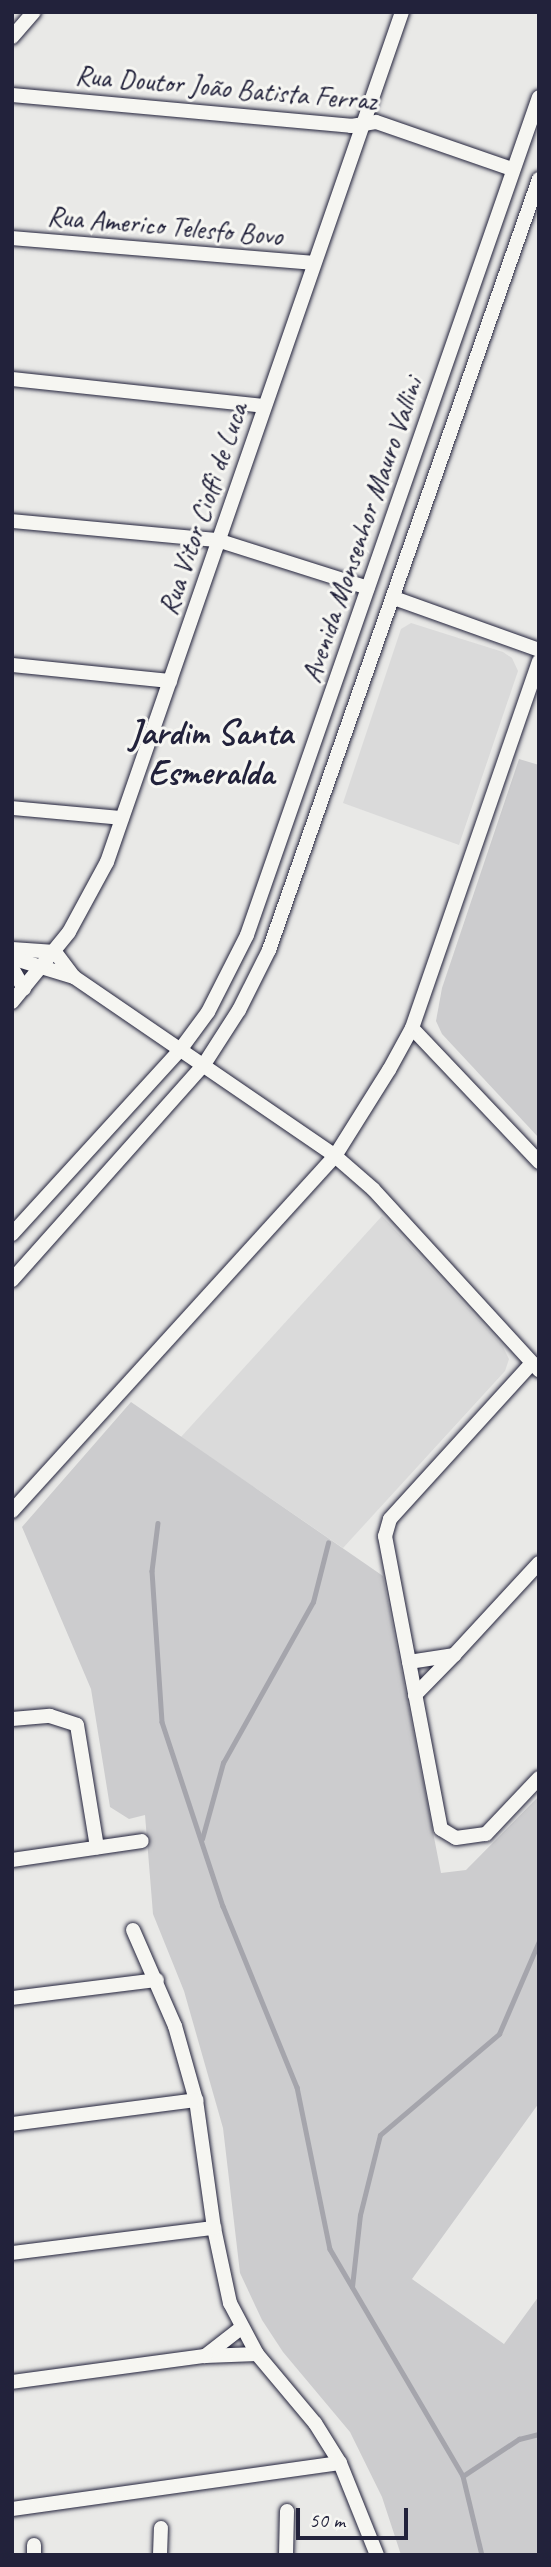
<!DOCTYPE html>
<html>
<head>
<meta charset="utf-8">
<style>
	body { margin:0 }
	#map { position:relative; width:551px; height:2567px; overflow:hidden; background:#e9e9e7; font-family:Caveat,sans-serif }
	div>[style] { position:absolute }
	.built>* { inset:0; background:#dadada }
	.green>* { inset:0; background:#ccccce }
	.stream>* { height:4.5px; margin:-2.25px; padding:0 2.25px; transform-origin:2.25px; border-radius:2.25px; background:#a5a5ac }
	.roads { filter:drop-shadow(0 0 2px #22223b) drop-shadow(0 0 2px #22223b) }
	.minor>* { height:14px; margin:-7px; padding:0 7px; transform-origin:7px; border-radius:7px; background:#f6f6f2 }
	span { translate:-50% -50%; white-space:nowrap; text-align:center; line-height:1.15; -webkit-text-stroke:6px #f6f6f2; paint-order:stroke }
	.street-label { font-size:28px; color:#22223b }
	.district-label { font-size:35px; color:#22223b; font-weight:700 }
	.frame { position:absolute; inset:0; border:14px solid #22223b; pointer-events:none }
	.scale { position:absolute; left:296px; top:2508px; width:112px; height:32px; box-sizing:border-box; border:4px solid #22223b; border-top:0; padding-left:9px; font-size:21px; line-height:24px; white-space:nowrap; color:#22223b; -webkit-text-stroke:5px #f6f6f2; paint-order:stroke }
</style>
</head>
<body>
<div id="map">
	<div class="built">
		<i style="clip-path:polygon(411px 623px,503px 652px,512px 658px,518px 671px,459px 845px,343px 803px,401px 629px)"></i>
		<i style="clip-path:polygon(382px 1216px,502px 1345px,509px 1359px,505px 1371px,343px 1548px,181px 1437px)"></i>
	</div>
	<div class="green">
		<i style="clip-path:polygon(519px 759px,539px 765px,539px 1138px,442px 1034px,436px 1021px,442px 988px)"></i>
		<i style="clip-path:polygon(131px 1402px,383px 1576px,441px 1873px,466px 1870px,539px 1796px,539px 2103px,412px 2279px,504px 2344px,539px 2296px,539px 2555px,401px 2555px,382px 2497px,350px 2432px,283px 2352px,262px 2320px,240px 2273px,223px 2128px,184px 1991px,153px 1914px,145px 1815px,129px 1819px,110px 1807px,91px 1689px,22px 1527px)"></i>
	</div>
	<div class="stream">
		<i style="left:158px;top:1523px;width:48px;rotate:97.1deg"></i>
		<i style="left:152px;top:1571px;width:151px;rotate:86.2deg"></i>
		<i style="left:162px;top:1722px;width:194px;rotate:71.7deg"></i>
		<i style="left:223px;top:1906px;width:196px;rotate:67.8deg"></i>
		<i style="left:297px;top:2087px;width:165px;rotate:78.5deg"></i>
		<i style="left:330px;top:2249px;width:263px;rotate:59.6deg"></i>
		<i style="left:463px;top:2476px;width:81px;rotate:76.5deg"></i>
		<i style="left:202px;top:1839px;width:79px;rotate:-74.6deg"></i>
		<i style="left:223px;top:1763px;width:184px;rotate:-60.8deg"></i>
		<i style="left:313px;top:1602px;width:61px;rotate:-75.7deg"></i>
		<i style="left:352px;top:2287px;width:72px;rotate:-83.7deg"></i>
		<i style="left:360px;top:2215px;width:82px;rotate:-76deg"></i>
		<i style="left:380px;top:2135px;width:156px;rotate:-40.3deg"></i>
		<i style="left:499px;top:2034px;width:101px;rotate:-66.7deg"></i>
		<i style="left:463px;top:2476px;width:67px;rotate:-33.5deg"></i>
		<i style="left:519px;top:2439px;width:21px;rotate:-14deg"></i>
	</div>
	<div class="roads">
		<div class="minor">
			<i style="left:12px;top:37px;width:33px;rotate:-49deg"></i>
			<i style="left:12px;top:95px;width:340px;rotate:5.2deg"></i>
			<i style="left:351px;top:126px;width:25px;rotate:-9deg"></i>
			<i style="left:376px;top:122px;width:144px;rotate:19.1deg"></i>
			<i style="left:12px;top:238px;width:303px;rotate:4.7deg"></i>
			<i style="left:12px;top:379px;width:253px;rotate:6.1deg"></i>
			<i style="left:12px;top:521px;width:206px;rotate:5.3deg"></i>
			<i style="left:217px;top:540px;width:158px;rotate:17.6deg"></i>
			<i style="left:394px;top:598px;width:154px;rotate:19.7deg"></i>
			<i style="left:12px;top:665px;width:159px;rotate:5.8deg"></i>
			<i style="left:12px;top:808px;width:110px;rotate:5.2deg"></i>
			<i style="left:12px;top:949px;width:43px;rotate:4deg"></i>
			<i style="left:55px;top:952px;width:31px;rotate:53deg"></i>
			<i style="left:74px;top:977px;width:65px;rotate:-163deg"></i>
			<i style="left:12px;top:968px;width:24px;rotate:60deg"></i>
			<i style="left:74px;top:977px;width:316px;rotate:34.4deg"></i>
			<i style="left:335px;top:1156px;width:50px;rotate:41deg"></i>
			<i style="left:373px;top:1189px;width:246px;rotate:47.5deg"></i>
			<i style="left:12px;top:1002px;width:90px;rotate:-50.8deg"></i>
			<i style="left:69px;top:932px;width:80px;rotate:-61.5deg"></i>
			<i style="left:107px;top:862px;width:900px;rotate:-70.86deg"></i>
			<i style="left:412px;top:1028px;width:185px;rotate:46.5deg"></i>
			<i style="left:12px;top:1234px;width:249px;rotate:-47.6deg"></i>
			<i style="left:180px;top:1050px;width:47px;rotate:-53.6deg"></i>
			<i style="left:208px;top:1012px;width:86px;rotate:-63.1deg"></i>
			<i style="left:247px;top:935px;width:887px;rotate:-70.79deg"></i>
			<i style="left:12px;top:1280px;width:287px;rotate:-48.3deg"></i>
			<i style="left:203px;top:1066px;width:67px;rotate:-57.3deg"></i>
			<i style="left:239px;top:1010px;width:67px;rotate:-63.4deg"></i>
			<i style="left:269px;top:950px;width:817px;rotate:-70.7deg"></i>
			<i style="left:532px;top:1363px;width:211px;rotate:132.3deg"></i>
			<i style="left:390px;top:1519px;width:18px;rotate:106deg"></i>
			<i style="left:385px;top:1536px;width:298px;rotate:79.2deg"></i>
			<i style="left:441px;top:1829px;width:17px;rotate:31deg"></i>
			<i style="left:456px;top:1838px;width:30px;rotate:-8deg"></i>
			<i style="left:486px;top:1834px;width:77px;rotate:-46.6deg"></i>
			<i style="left:12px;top:1511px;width:480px;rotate:-47.7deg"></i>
			<i style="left:335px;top:1156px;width:102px;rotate:-57.9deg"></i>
			<i style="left:389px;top:1070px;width:48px;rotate:-61.3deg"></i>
			<i style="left:412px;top:1028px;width:388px;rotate:-70.9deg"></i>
			<i style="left:454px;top:1655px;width:125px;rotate:-47.3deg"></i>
			<i style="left:409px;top:1662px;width:46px;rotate:-8.8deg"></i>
			<i style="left:454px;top:1655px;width:56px;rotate:134.3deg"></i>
			<i style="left:12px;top:1719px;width:38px;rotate:-5deg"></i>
			<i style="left:50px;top:1716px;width:28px;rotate:18deg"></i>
			<i style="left:77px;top:1725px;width:124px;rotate:80.7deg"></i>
			<i style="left:12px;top:1860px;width:131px;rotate:-8.3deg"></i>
			<i style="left:133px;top:1930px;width:105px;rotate:66.4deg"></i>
			<i style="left:175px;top:2026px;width:77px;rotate:74.2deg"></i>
			<i style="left:196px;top:2100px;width:129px;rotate:82deg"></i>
			<i style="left:214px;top:2228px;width:77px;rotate:78deg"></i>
			<i style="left:230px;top:2303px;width:58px;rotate:62.1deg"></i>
			<i style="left:257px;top:2354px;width:90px;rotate:50deg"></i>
			<i style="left:315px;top:2423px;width:47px;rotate:58deg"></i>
			<i style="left:340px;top:2463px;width:99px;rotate:68.1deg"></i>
			<i style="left:12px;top:1998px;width:146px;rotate:-7.1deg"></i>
			<i style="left:12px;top:2124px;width:186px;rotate:-7.4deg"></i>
			<i style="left:12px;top:2253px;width:204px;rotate:-7.1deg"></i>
			<i style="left:241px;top:2328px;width:46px;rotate:142.1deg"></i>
			<i style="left:205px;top:2356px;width:52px;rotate:-2.2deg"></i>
			<i style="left:12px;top:2382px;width:195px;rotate:-7.7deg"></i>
			<i style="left:12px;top:2509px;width:331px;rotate:-8deg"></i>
			<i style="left:34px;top:2555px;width:10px;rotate:-90deg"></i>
			<i style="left:160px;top:2555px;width:27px;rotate:-88deg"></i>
			<i style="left:286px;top:2555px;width:44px;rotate:-88.7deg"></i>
		</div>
	</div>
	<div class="street-label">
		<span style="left:226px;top:88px;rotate:5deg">Rua Doutor João Batista Ferraz</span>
		<span style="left:165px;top:226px;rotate:5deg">Rua Americo Telesfo Bovo</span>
		<span style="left:203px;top:509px;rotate:-71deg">Rua Vitor Cioffi de Luca</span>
		<span style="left:362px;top:530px;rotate:-71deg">Avenida Monsenhor Mauro Vallini</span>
	</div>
	<div class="district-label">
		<span style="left:211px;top:753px">Jardim Santa<br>Esmeralda</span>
	</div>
	<div class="frame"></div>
	<div class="scale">50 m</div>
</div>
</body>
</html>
